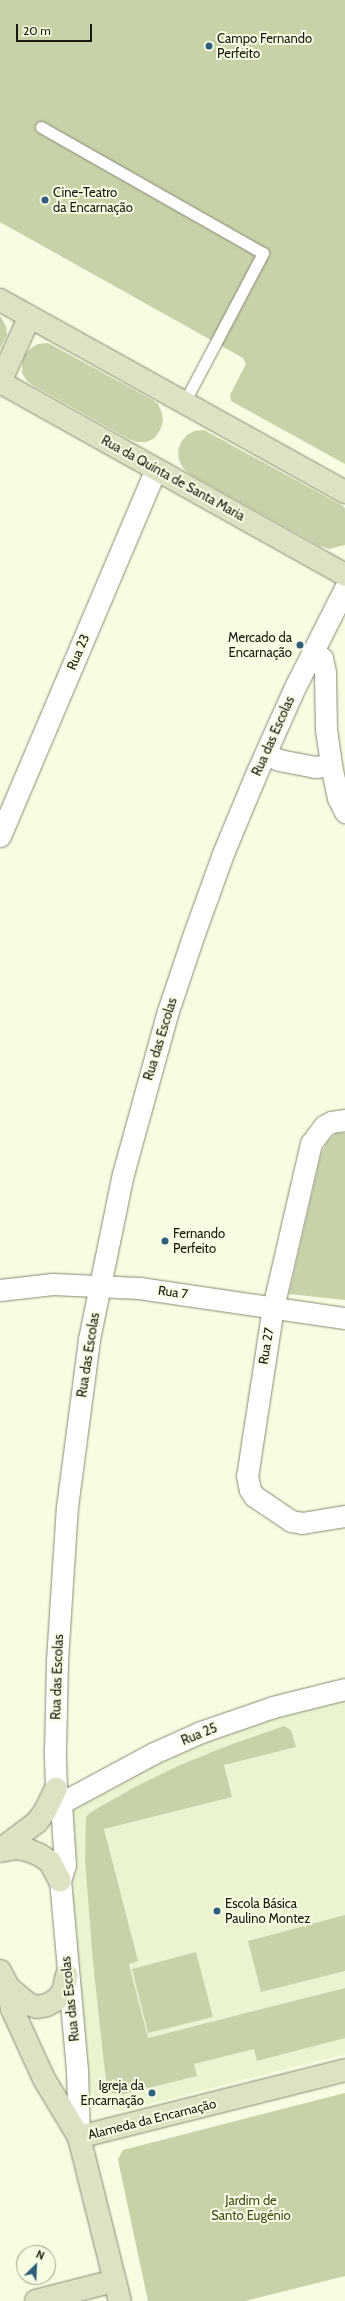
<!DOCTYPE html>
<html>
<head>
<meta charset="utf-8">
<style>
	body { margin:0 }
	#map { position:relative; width:345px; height:2301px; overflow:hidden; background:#f6fde2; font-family:Cabin,sans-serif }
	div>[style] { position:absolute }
	.built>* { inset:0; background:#ebf4d1 }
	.green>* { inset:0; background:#c8d2a9 }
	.roads { filter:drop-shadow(0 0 1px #858b72) drop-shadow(0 0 1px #858b72) }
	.lane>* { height:11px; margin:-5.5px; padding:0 5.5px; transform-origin:5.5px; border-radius:5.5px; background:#fff }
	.street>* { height:21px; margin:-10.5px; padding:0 10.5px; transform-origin:10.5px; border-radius:10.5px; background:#fff }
	.secondary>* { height:22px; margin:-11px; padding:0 11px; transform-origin:11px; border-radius:11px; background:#dce2c4 }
	.dots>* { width:11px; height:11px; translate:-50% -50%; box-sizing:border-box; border:2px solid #f6fde2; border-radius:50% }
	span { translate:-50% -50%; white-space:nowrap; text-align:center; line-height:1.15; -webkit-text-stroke:4px #f6fde2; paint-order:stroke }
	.poi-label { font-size:13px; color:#171910 }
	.left { translate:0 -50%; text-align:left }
	.right { translate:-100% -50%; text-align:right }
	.street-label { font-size:13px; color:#171910 }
	.park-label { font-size:13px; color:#434c1b }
	.north { position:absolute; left:16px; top:2245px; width:40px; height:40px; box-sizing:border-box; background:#f6fde2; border:1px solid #9da28e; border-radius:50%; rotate:24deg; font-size:11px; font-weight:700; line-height:16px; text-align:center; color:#171910 }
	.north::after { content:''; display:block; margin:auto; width:14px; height:18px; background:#2f5d7c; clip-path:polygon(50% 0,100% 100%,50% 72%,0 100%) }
	.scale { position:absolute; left:16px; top:24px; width:76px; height:18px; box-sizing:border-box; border:2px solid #171910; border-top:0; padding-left:5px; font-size:12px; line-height:14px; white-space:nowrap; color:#171910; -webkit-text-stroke:3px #f6fde2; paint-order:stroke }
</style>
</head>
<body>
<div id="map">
	<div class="built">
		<i style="clip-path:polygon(345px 1695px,345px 2054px,122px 2111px,102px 2106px,93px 2096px,90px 2089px,85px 2051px,75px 1955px,68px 1847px,71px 1809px,212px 1734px)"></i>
	</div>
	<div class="green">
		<i style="clip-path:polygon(0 0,345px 0,345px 464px,231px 401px,230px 395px,246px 364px,243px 358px,0 222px)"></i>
		<i style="clip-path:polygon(0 316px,6px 326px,7px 335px,0 349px)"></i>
		<i style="clip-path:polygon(48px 343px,151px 399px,158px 404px,162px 413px,163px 422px,160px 430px,155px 438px,146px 442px,137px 442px,129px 439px,34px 386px,27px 381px,22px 373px,22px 364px,25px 355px,31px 348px,38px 344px)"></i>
		<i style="clip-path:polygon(204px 430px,343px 506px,345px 508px,345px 545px,329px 549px,320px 546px,190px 474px,183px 468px,179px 460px,178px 451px,181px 442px,187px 435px,194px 431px)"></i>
		<i style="clip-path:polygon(336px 1133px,345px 1133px,345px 1300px,289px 1294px,321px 1154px,327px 1142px)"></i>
		<i style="clip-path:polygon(284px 1726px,291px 1730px,296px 1747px,224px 1765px,232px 1797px,104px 1829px,138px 1961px,129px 1964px,148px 2038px,345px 1988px,345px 2038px,257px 2061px,254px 2049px,194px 2064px,197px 2076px,120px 2095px,112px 2093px,107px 2086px,104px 2064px,93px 1962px,85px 1860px,86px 1817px,91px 1812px,135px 1787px,180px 1765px,227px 1746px)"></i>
		<i style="clip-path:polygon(345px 1915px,345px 1971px,261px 1992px,248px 1941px)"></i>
		<i style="clip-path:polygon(196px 1952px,213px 2017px,148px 2033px,132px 1969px)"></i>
		<i style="clip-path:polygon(345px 2093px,345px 2276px,245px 2301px,148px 2301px,119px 2165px,118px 2159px,123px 2150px)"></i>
	</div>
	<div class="roads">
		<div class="lane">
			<i style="left:41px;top:127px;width:255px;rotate:29.6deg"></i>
			<i style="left:263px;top:253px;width:170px;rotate:117.8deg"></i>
		</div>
		<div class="street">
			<i style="left:312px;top:653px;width:11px;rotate:27deg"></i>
			<i style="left:322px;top:658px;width:14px;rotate:78deg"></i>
			<i style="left:325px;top:672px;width:57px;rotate:89deg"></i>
			<i style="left:326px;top:729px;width:36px;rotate:82deg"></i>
			<i style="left:331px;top:765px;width:34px;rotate:78deg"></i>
			<i style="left:338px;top:798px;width:16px;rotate:63deg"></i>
			<i style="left:265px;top:754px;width:15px;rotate:23deg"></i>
			<i style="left:279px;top:760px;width:37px;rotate:11deg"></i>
			<i style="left:315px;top:767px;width:16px;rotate:-7deg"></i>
			<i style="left:0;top:836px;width:399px;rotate:-67deg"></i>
			<i style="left:345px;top:1120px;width:14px;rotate:172deg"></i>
			<i style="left:331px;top:1122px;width:8px;rotate:150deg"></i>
			<i style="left:324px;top:1126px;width:21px;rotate:127deg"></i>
			<i style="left:311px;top:1143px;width:168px;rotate:103deg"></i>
			<i style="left:273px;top:1307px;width:171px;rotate:98.7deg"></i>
			<i style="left:247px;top:1476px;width:14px;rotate:78deg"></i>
			<i style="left:250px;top:1490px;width:7px;rotate:56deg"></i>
			<i style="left:254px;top:1496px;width:45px;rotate:34deg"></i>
			<i style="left:291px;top:1521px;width:11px;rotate:10deg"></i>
			<i style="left:302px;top:1523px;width:44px;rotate:-9.2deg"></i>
			<i style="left:0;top:1290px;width:53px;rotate:-6.5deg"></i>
			<i style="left:53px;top:1284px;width:86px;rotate:2.7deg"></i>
			<i style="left:139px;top:1288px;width:208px;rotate:8.3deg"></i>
			<i style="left:61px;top:1803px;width:106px;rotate:-28.3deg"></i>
			<i style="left:154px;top:1753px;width:51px;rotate:-24.1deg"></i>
			<i style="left:201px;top:1732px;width:76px;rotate:-19.1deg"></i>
			<i style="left:273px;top:1707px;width:74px;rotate:-14deg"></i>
			<i style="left:79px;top:2137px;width:67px;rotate:-91.7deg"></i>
			<i style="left:77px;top:2070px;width:190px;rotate:-95.1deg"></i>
			<i style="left:60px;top:1881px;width:17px;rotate:-73deg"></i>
			<i style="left:65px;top:1865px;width:62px;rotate:-93.7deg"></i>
			<i style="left:61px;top:1803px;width:16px;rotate:-108deg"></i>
			<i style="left:56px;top:1788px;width:38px;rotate:-92deg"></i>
			<i style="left:55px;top:1750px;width:90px;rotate:-88.7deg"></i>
			<i style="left:57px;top:1660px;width:153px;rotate:-86.3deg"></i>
			<i style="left:67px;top:1507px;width:169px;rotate:-82.5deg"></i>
			<i style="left:89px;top:1339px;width:168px;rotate:-78.4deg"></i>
			<i style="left:123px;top:1174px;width:169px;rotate:-74.6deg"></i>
			<i style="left:168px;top:1011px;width:84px;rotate:-71.4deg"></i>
			<i style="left:195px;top:931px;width:85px;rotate:-70.1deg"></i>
			<i style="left:224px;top:851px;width:83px;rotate:-67.4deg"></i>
			<i style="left:256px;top:774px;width:95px;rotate:-65.9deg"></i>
			<i style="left:295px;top:687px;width:111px;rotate:-63.2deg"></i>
		</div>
		<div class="secondary">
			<i style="left:0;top:300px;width:395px;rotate:29.1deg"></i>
			<i style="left:0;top:382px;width:395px;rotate:29.2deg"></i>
			<i style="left:0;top:382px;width:72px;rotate:-65.6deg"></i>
			<i style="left:0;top:1850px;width:46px;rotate:-37.1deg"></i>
			<i style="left:37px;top:1822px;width:14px;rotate:-54deg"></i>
			<i style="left:45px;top:1811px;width:25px;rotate:-64deg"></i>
			<i style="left:0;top:1851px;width:15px;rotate:-11deg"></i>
			<i style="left:15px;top:1848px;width:13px;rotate:9deg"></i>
			<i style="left:28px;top:1850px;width:13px;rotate:23deg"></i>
			<i style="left:40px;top:1855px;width:12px;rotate:35deg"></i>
			<i style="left:50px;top:1862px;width:21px;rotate:62deg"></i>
			<i style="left:0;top:1971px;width:18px;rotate:63deg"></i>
			<i style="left:8px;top:1987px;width:22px;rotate:80deg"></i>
			<i style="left:12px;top:2009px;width:77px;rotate:65.4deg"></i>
			<i style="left:44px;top:2079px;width:68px;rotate:58.9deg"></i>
			<i style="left:79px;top:2137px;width:169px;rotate:76deg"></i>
			<i style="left:8px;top:1987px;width:26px;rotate:40deg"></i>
			<i style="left:28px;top:2004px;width:9px;rotate:18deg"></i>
			<i style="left:37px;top:2007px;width:10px;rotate:-11deg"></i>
			<i style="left:47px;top:2005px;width:10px;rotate:-29deg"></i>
			<i style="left:56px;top:2000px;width:11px;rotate:-49deg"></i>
			<i style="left:63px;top:1992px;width:17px;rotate:-77deg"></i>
			<i style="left:79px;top:2137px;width:274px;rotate:-14.1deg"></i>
			<i style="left:36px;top:2301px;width:81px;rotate:-14.4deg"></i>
		</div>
	</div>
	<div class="dots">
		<i style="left:209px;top:46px;background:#2f5d7c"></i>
		<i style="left:45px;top:200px;background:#2f5d7c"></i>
		<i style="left:300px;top:645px;background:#2f5d7c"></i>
		<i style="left:165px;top:1241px;background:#2f5d7c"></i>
		<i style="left:217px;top:1911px;background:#2f5d7c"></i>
		<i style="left:152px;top:2093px;background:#2f5d7c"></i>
	</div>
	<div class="poi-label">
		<span class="left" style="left:217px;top:46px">Campo Fernando<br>Perfeito</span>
		<span class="left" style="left:53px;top:200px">Cine-Teatro<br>da Encarnação</span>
		<span class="right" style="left:292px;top:645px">Mercado da<br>Encarnação</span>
		<span class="left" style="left:173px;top:1241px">Fernando<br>Perfeito</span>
		<span class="left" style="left:225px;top:1911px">Escola Básica<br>Paulino Montez</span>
		<span class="right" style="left:144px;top:2093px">Igreja da<br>Encarnação</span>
	</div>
	<div class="street-label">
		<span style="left:173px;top:478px;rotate:29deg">Rua da Quinta de Santa Maria</span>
		<span style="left:78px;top:652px;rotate:-67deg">Rua 23</span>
		<span style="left:273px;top:736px;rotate:-66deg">Rua das Escolas</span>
		<span style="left:160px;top:1039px;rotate:-73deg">Rua das Escolas</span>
		<span style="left:173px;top:1292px;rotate:8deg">Rua 7</span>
		<span style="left:266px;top:1346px;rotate:-80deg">Rua 27</span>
		<span style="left:88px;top:1355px;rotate:-81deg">Rua das Escolas</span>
		<span style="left:57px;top:1677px;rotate:-88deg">Rua das Escolas</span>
		<span style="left:199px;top:1734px;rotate:-22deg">Rua 25</span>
		<span style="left:70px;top:1999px;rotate:-96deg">Rua das Escolas</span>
		<span style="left:152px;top:2119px;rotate:-14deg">Alameda da Encarnação</span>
	</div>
	<div class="park-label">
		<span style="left:251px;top:2208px">Jardim de<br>Santo Eugénio</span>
	</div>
	<div class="north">N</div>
	<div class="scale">20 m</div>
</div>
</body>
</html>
